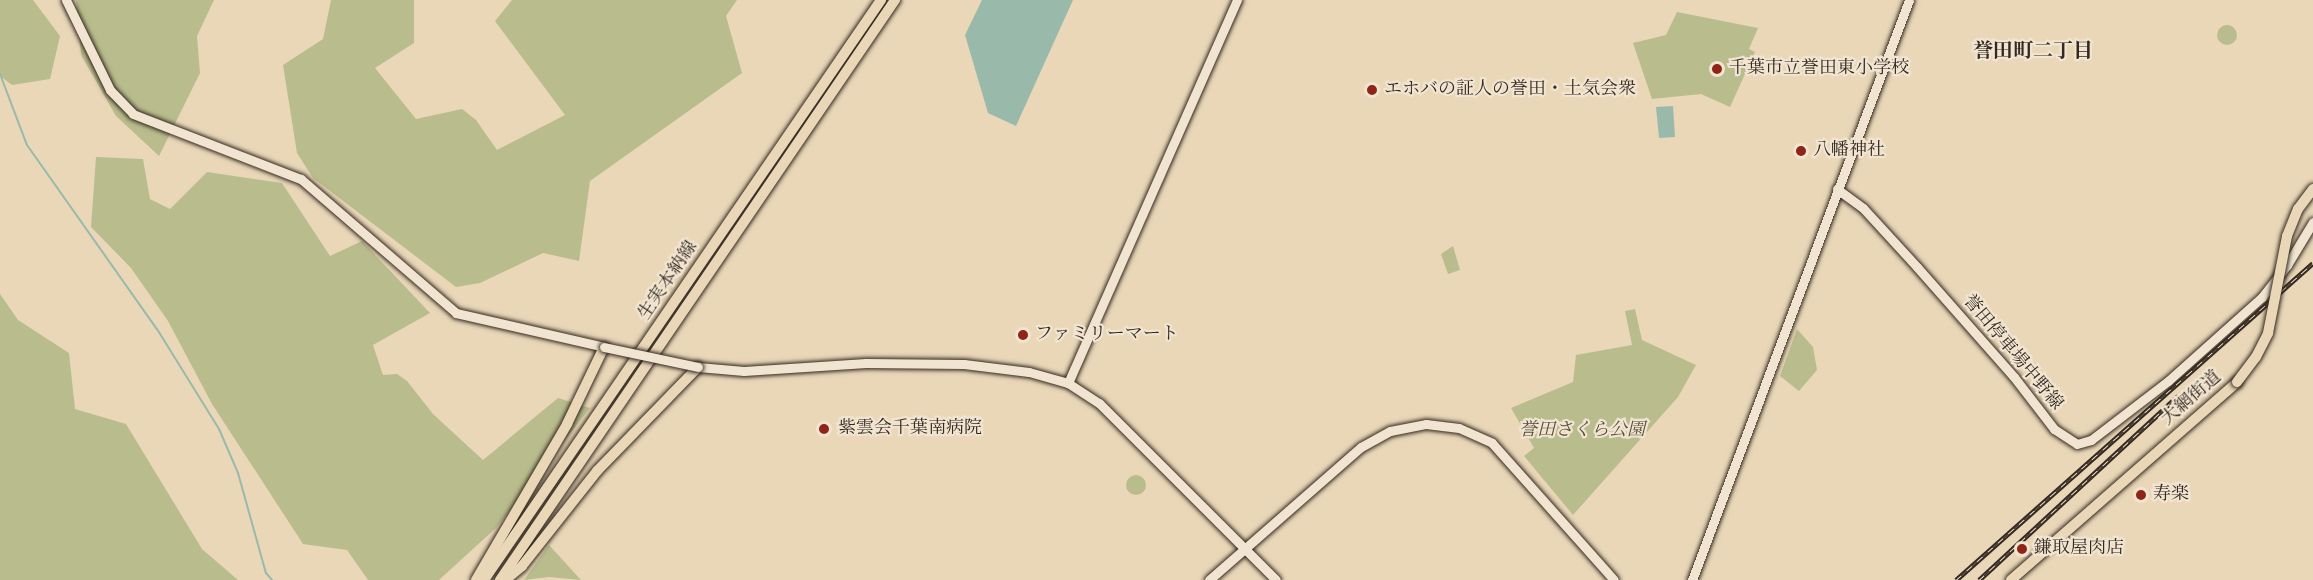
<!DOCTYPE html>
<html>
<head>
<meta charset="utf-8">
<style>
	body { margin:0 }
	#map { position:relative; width:2313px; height:580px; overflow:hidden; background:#e9d7b8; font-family:"IM FELL English","Noto Serif JP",serif }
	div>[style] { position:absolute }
	.green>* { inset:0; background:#b9bd8d }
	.round { border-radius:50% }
	.water>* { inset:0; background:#99baaa }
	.stream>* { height:2px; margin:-1px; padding:0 1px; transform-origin:1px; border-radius:1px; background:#99baaa }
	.roads { filter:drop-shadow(0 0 2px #342920) drop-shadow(0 0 2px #342920) }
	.secondary>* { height:9px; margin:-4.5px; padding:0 4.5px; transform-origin:4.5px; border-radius:4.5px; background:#f1e5d1 }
	.primary>* { height:10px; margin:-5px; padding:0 5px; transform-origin:5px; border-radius:5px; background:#e9d7b8 }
	.rail>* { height:4.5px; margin-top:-2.25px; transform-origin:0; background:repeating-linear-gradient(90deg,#f1e5d1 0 7px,#342920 0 14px); box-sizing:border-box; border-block:2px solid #342920 }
	.bridges { filter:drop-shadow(0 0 2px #342920) drop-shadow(0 0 2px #342920) }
	.secondary-bridge>* { height:9px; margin:-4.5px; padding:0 4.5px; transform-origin:4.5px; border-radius:4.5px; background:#f1e5d1 }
	.primary-bridge>* { height:10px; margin:-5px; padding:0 5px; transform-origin:5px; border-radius:5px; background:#e9d7b8 }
	.dots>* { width:16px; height:16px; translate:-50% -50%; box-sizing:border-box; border:3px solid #f1e5d1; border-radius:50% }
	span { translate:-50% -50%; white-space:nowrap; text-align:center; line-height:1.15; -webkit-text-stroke:4.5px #f1e5d1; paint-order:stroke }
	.poi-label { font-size:18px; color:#342920 }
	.left { translate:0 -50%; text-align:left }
	.street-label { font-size:18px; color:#342920 }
	.park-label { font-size:18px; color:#554e3b; font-style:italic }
	.neighbourhood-label { font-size:20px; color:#342920; font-weight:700 }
</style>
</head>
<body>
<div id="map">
	<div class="green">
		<i style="clip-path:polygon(0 0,33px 0,60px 36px,50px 79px,12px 85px,0 76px)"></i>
		<i style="clip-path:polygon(76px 0,214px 0,197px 36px,200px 73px,159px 156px,116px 116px,81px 55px)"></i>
		<i style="clip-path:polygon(331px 0,414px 0,414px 43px,375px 68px,416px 119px,462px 109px,476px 120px,497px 150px,565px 115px,495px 21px,512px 0,737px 0,726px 16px,742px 73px,590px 181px,579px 261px,543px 253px,480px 283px,456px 287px,313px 178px,297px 153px,283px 65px,323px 39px)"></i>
		<i style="clip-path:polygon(1677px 12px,1758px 28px,1749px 49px,1755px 52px,1730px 107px,1701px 94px,1652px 99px,1633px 43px,1666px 35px)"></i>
		<i class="round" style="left:2217px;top:25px;width:20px;height:20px"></i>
		<i style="clip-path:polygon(96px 157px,143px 159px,150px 199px,170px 209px,207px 172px,282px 183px,330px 256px,362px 241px,430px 313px,373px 345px,383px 375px,397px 374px,407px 381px,433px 414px,483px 460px,558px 398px,590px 408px,496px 528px,439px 580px,368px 580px,347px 550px,303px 544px,212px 404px,168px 321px,131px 268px,91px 227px)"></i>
		<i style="clip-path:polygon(1453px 246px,1460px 270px,1448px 274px,1441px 254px)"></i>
		<i style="clip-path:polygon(0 294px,18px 320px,69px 353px,75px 409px,126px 424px,202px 549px,238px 580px,0 580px)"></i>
		<i style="clip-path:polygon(1635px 309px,1642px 340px,1696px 365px,1678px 397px,1573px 515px,1524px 456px,1534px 448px,1511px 408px,1573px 382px,1576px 355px,1632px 345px,1625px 311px)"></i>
		<i style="clip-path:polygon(1797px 329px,1813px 347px,1817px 370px,1799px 391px,1780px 376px)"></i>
		<i class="round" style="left:1126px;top:475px;width:20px;height:20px"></i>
		<i style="clip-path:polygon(549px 545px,581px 580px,549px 577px,524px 580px)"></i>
	</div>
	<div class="water">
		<i style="clip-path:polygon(982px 0,1073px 0,1016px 126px,988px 113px,965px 35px)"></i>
		<i style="clip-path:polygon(1673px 106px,1675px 137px,1659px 138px,1656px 107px)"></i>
	</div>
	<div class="stream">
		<i style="left:0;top:74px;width:76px;rotate:69.2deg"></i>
		<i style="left:27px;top:145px;width:225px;rotate:54.8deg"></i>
		<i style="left:157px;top:329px;width:118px;rotate:58.2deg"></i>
		<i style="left:219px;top:429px;width:48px;rotate:66.6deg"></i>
		<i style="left:238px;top:473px;width:104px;rotate:74.4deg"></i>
		<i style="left:266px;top:573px;width:9px;rotate:49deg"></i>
	</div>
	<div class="roads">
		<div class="secondary">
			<i style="left:66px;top:0;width:100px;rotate:63.9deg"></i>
			<i style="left:110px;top:90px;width:33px;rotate:46deg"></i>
			<i style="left:133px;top:114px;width:180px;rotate:21.2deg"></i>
			<i style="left:301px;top:179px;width:205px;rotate:40.8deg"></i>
			<i style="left:456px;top:313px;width:152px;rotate:12.9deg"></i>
			<i style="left:1837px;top:189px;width:32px;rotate:36deg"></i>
			<i style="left:1863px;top:208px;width:80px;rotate:47.5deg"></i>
			<i style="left:1917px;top:267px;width:147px;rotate:48.6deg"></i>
			<i style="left:2014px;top:377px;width:66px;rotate:52.4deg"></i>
			<i style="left:2054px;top:429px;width:27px;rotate:33deg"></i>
			<i style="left:2077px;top:444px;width:15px;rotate:-16deg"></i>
			<i style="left:2091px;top:440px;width:97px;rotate:-37.5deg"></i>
			<i style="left:2168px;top:381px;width:126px;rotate:-41.8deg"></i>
			<i style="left:2262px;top:297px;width:41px;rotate:-52deg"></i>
			<i style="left:2287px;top:265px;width:50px;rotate:-58.8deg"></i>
			<i style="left:698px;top:367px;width:46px;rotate:5deg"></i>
			<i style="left:744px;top:371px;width:122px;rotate:-3.8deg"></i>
			<i style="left:866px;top:363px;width:98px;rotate:0.6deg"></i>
			<i style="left:964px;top:364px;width:65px;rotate:7deg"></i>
			<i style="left:1029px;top:372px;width:41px;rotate:15.8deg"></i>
			<i style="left:1068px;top:383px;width:37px;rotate:33deg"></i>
			<i style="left:1099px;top:403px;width:250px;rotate:45deg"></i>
			<i style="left:1068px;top:383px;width:419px;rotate:-66.2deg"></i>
			<i style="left:1209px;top:580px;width:202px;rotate:-41.2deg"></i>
			<i style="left:1361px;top:447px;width:33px;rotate:-29deg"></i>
			<i style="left:1390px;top:431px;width:37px;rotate:-11deg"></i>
			<i style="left:1426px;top:424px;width:33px;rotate:7deg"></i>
			<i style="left:1459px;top:428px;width:36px;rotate:24deg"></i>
			<i style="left:1492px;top:443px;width:183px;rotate:48.3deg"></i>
			<i style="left:1692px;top:580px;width:619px;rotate:-69.49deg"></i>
		</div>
		<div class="primary">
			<i style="left:476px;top:580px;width:181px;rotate:-59.7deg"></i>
			<i style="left:567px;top:424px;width:85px;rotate:-64.3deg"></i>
			<i style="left:484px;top:580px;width:703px;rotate:-55.61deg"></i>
			<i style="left:500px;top:580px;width:702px;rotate:-55.74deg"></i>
			<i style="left:505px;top:580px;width:22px;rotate:-39deg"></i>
			<i style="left:522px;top:566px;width:121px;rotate:-51.7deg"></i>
			<i style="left:597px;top:471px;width:145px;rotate:-45.8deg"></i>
			<i style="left:2011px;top:580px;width:300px;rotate:-41.2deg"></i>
		</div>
	</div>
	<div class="rail">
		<i style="left:1956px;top:580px;width:477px;rotate:-41.6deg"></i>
		<i style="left:1979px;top:580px;width:271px;rotate:-42.8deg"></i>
	</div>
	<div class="bridges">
		<div class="secondary-bridge">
			<i style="left:604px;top:347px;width:96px;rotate:12deg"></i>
		</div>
		<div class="primary-bridge">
			<i style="left:2237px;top:382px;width:31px;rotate:-53deg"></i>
			<i style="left:2256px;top:357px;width:27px;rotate:-63deg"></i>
			<i style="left:2268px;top:333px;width:99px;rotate:-78.9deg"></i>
			<i style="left:2287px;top:236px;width:29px;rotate:-68deg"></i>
			<i style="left:2298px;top:209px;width:25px;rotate:-53deg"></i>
		</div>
	</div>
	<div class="dots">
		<i style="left:1717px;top:69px;background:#8f2418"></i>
		<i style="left:1372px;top:90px;background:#8f2418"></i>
		<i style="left:1801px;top:151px;background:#8f2418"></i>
		<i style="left:1023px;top:335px;background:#8f2418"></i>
		<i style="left:824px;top:429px;background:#8f2418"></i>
		<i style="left:2141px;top:495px;background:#8f2418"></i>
		<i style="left:2022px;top:549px;background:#8f2418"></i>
	</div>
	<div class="poi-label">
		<span class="left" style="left:1729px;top:69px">千葉市立誉田東小学校</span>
		<span class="left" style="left:1384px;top:90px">エホバの証人の誉田・土気会衆</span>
		<span class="left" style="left:1813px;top:151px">八幡神社</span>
		<span class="left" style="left:1035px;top:335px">ファミリーマート</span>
		<span class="left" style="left:838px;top:429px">紫雲会千葉南病院</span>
		<span class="left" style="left:2153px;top:495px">寿楽</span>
		<span class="left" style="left:2034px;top:549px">鎌取屋肉店</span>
	</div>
	<div class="street-label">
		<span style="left:669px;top:281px;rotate:-56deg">生実本納線</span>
		<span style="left:2012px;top:353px;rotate:50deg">誉田停車場中野線</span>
		<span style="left:2192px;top:399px;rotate:-41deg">大網街道</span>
	</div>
	<div class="park-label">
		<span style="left:1582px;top:431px">誉田さくら公園</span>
	</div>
	<div class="neighbourhood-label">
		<span style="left:2033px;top:51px">誉田町二丁目</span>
	</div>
</div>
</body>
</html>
